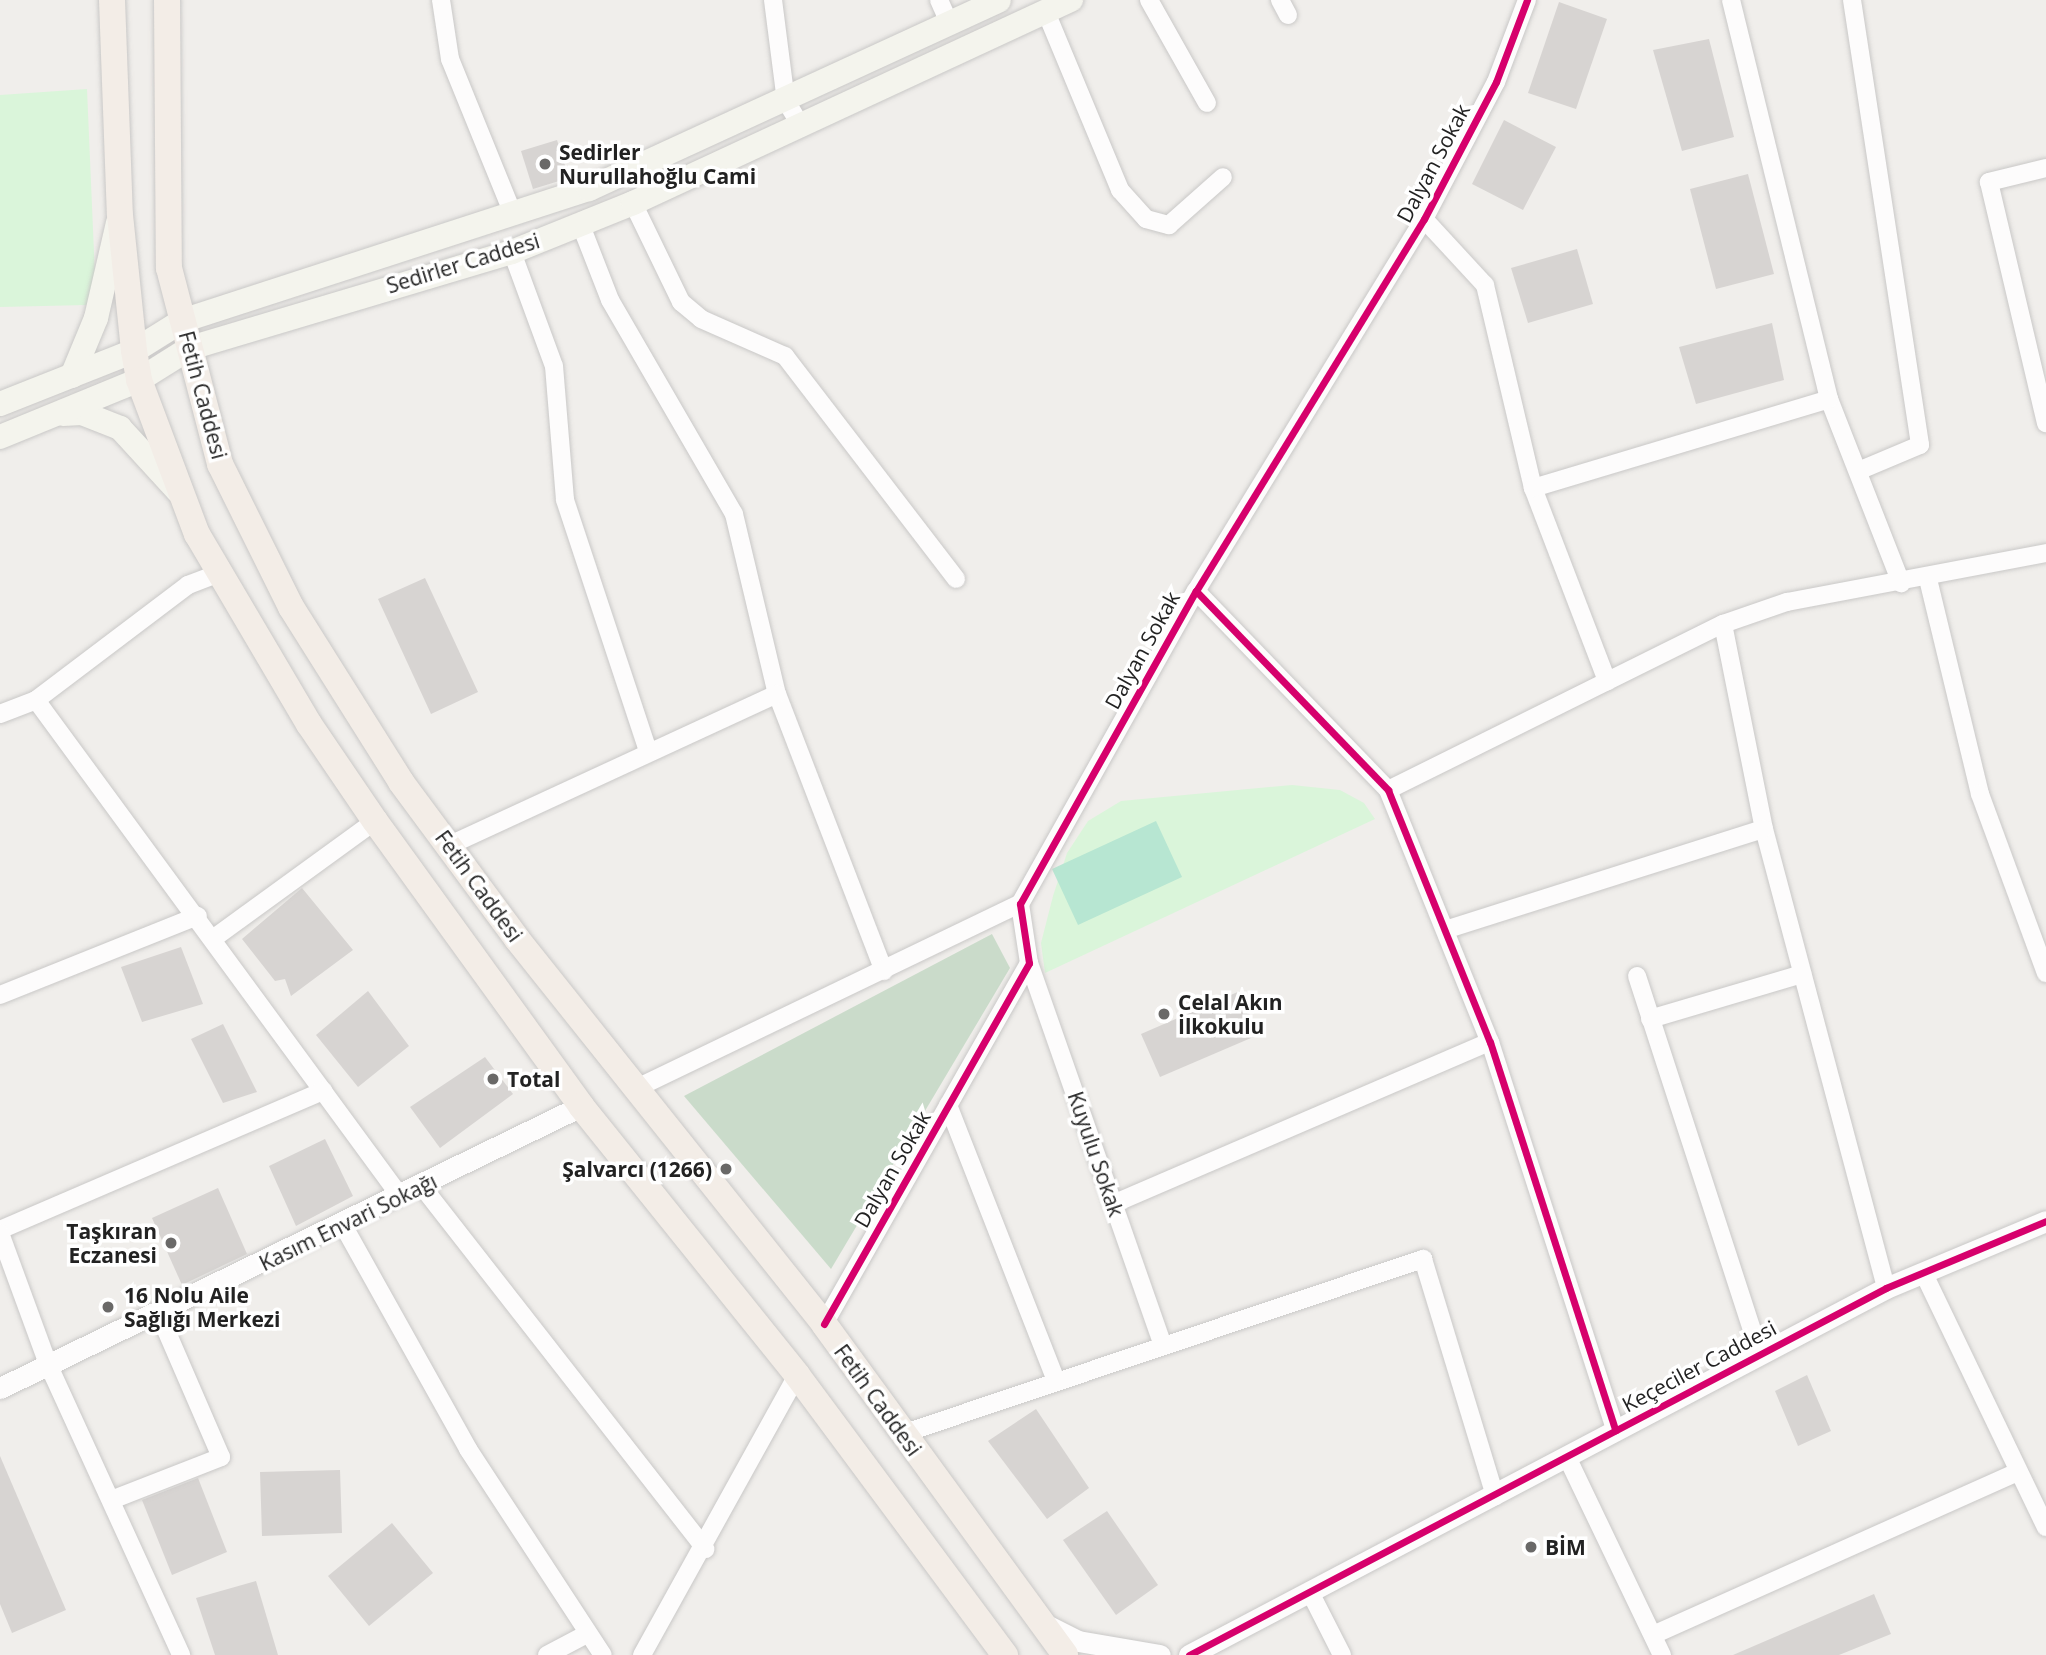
<!DOCTYPE html>
<html>
<head>
<meta charset="utf-8">
<style>
	body { margin:0 }
	#map { position:relative; width:2046px; height:1655px; overflow:hidden; background:#f0eeeb; font-family:"Open Sans",sans-serif }
	div>[style] { position:absolute }
	.cemetery>* { inset:0; background:#cadbca }
	.park>* { inset:0; background:#daf5da }
	.pitch>* { inset:0; background:#b7e6d2 }
	.building>* { inset:0; background:#d7d4d2 }
	.roads { filter:drop-shadow(0 0 2px #c9c8c7) drop-shadow(0 0 2px #c9c8c7) }
	.minor>* { height:18px; margin:-9px; padding:0 9px; transform-origin:9px; border-radius:9px; background:#fdfcfc }
	.tertiary>* { height:21px; margin:-10.5px; padding:0 10.5px; transform-origin:10.5px; border-radius:10.5px; background:#fdfcfc }
	.secondary>* { height:24px; margin:-12px; padding:0 12px; transform-origin:12px; border-radius:12px; background:#f4f4ed }
	.primary>* { height:26px; margin:-13px; padding:0 13px; transform-origin:13px; border-radius:13px; background:#f3ede7 }
	.cycleway>* { height:7px; margin:-3.5px; padding:0 3.5px; transform-origin:3.5px; border-radius:3.5px; background:#d6006c }
	.dots>* { width:19px; height:19px; translate:-50% -50%; box-sizing:border-box; border:4px solid #fff; border-radius:50% }
	span { translate:-50% -50%; white-space:nowrap; text-align:center; line-height:1.15; -webkit-text-stroke:7px #fff; paint-order:stroke }
	.poi-label { font-size:21px; color:#222; font-weight:700 }
	.left { translate:0 -50%; text-align:left }
	.right { translate:-100% -50%; text-align:right }
	.street-label { font-size:21px; color:#222 }
</style>
</head>
<body>
<div id="map">
	<div class="cemetery">
		<i style="clip-path:polygon(992px 934px,1010px 968px,831px 1269px,684px 1096px)"></i>
	</div>
	<div class="park">
		<i style="clip-path:polygon(87px 89px,95px 276px,87px 305px,0 307px,0 95px)"></i>
		<i style="clip-path:polygon(1292px 785px,1340px 790px,1364px 803px,1375px 819px,1045px 973px,1041px 943px,1053px 896px,1067px 853px,1088px 821px,1121px 801px)"></i>
	</div>
	<div class="pitch">
		<i style="clip-path:polygon(1156px 821px,1182px 877px,1078px 925px,1052px 869px)"></i>
	</div>
	<div class="building">
		<i style="clip-path:polygon(1559px 2px,1607px 19px,1576px 109px,1528px 93px)"></i>
		<i style="clip-path:polygon(1709px 39px,1734px 137px,1682px 151px,1653px 50px)"></i>
		<i style="clip-path:polygon(1504px 120px,1556px 147px,1523px 210px,1472px 184px)"></i>
		<i style="clip-path:polygon(557px 140px,569px 178px,533px 189px,521px 151px)"></i>
		<i style="clip-path:polygon(1748px 174px,1774px 274px,1716px 289px,1690px 189px)"></i>
		<i style="clip-path:polygon(1577px 249px,1593px 304px,1528px 323px,1511px 268px)"></i>
		<i style="clip-path:polygon(1772px 323px,1784px 380px,1696px 404px,1679px 347px)"></i>
		<i style="clip-path:polygon(425px 578px,478px 692px,431px 714px,378px 599px)"></i>
		<i style="clip-path:polygon(302px 888px,353px 950px,291px 996px,285px 979px,275px 981px,242px 939px)"></i>
		<i style="clip-path:polygon(181px 947px,203px 1004px,142px 1022px,121px 967px)"></i>
		<i style="clip-path:polygon(368px 991px,409px 1046px,358px 1087px,316px 1035px)"></i>
		<i style="clip-path:polygon(1240px 991px,1258px 1035px,1160px 1077px,1141px 1034px)"></i>
		<i style="clip-path:polygon(223px 1024px,257px 1092px,223px 1103px,191px 1039px)"></i>
		<i style="clip-path:polygon(485px 1057px,513px 1094px,440px 1148px,410px 1107px)"></i>
		<i style="clip-path:polygon(325px 1139px,353px 1196px,296px 1226px,269px 1166px)"></i>
		<i style="clip-path:polygon(218px 1188px,247px 1254px,182px 1285px,152px 1218px)"></i>
		<i style="clip-path:polygon(1807px 1375px,1831px 1431px,1798px 1446px,1775px 1391px)"></i>
		<i style="clip-path:polygon(1036px 1409px,1089px 1488px,1047px 1519px,988px 1441px)"></i>
		<i style="clip-path:polygon(0 1456px,66px 1610px,12px 1633px,0 1604px)"></i>
		<i style="clip-path:polygon(340px 1470px,342px 1533px,262px 1536px,260px 1472px)"></i>
		<i style="clip-path:polygon(198px 1478px,227px 1552px,172px 1575px,142px 1500px)"></i>
		<i style="clip-path:polygon(1107px 1511px,1158px 1585px,1116px 1615px,1063px 1540px)"></i>
		<i style="clip-path:polygon(392px 1523px,433px 1573px,369px 1626px,328px 1576px)"></i>
		<i style="clip-path:polygon(256px 1581px,278px 1655px,215px 1655px,196px 1598px)"></i>
		<i style="clip-path:polygon(1874px 1594px,1891px 1634px,1839px 1655px,1733px 1655px)"></i>
	</div>
	<div class="roads">
		<div class="minor">
			<i style="left:441px;top:0;width:60px;rotate:81.3deg"></i>
			<i style="left:450px;top:59px;width:167px;rotate:67.9deg"></i>
			<i style="left:773px;top:0;width:102px;rotate:82.7deg"></i>
			<i style="left:786px;top:101px;width:29px;rotate:59deg"></i>
			<i style="left:939px;top:0;width:22px;rotate:66deg"></i>
			<i style="left:1149px;top:0;width:118px;rotate:60.6deg"></i>
			<i style="left:1280px;top:0;width:17px;rotate:62deg"></i>
			<i style="left:1731px;top:0;width:411px;rotate:76.2deg"></i>
			<i style="left:1829px;top:399px;width:198px;rotate:68.6deg"></i>
			<i style="left:1852px;top:0;width:450px;rotate:81.3deg"></i>
			<i style="left:1920px;top:445px;width:67px;rotate:157.2deg"></i>
			<i style="left:1046px;top:12px;width:193px;rotate:67.4deg"></i>
			<i style="left:1120px;top:190px;width:39px;rotate:48deg"></i>
			<i style="left:1146px;top:219px;width:24px;rotate:15deg"></i>
			<i style="left:1169px;top:225px;width:72px;rotate:-41.6deg"></i>
			<i style="left:2046px;top:168px;width:59px;rotate:166.2deg"></i>
			<i style="left:1989px;top:182px;width:248px;rotate:76.7deg"></i>
			<i style="left:633px;top:203px;width:110px;rotate:64.1deg"></i>
			<i style="left:681px;top:302px;width:26px;rotate:40deg"></i>
			<i style="left:701px;top:319px;width:92px;rotate:23.8deg"></i>
			<i style="left:785px;top:356px;width:281px;rotate:52.5deg"></i>
			<i style="left:1424px;top:219px;width:90px;rotate:47.3deg"></i>
			<i style="left:1485px;top:285px;width:209px;rotate:76.7deg"></i>
			<i style="left:1533px;top:488px;width:207px;rotate:69deg"></i>
			<i style="left:580px;top:223px;width:83px;rotate:68.7deg"></i>
			<i style="left:610px;top:300px;width:247px;rotate:59.9deg"></i>
			<i style="left:734px;top:514px;width:185px;rotate:76.6deg"></i>
			<i style="left:777px;top:694px;width:297px;rotate:68.9deg"></i>
			<i style="left:512px;top:252px;width:121px;rotate:69.8deg"></i>
			<i style="left:554px;top:366px;width:134px;rotate:85.3deg"></i>
			<i style="left:565px;top:500px;width:264px;rotate:71.7deg"></i>
			<i style="left:1533px;top:488px;width:309px;rotate:-16.7deg"></i>
			<i style="left:1928px;top:579px;width:221px;rotate:76.4deg"></i>
			<i style="left:1980px;top:794px;width:191px;rotate:69.8deg"></i>
			<i style="left:1196px;top:591px;width:277px;rotate:46deg"></i>
			<i style="left:1388px;top:790px;width:272px;rotate:68deg"></i>
			<i style="left:1490px;top:1042px;width:408px;rotate:72.1deg"></i>
			<i style="left:1723px;top:624px;width:209px;rotate:78.7deg"></i>
			<i style="left:1764px;top:829px;width:475px;rotate:75.1deg"></i>
			<i style="left:36px;top:700px;width:615px;rotate:53.73deg"></i>
			<i style="left:0;top:714px;width:39px;rotate:-21deg"></i>
			<i style="left:36px;top:700px;width:191px;rotate:-37.1deg"></i>
			<i style="left:188px;top:585px;width:36px;rotate:-21deg"></i>
			<i style="left:1388px;top:790px;width:374px;rotate:-26.4deg"></i>
			<i style="left:1723px;top:624px;width:68px;rotate:-19deg"></i>
			<i style="left:1787px;top:602px;width:264px;rotate:-10.7deg"></i>
			<i style="left:450px;top:845px;width:360px;rotate:-24.8deg"></i>
			<i style="left:1448px;top:929px;width:331px;rotate:-17.6deg"></i>
			<i style="left:214px;top:938px;width:199px;rotate:-36deg"></i>
			<i style="left:1029px;top:963px;width:405px;rotate:70.7deg"></i>
			<i style="left:1637px;top:976px;width:395px;rotate:72deg"></i>
			<i style="left:0;top:995px;width:213px;rotate:-21.8deg"></i>
			<i style="left:1650px;top:1019px;width:159px;rotate:-16.5deg"></i>
			<i style="left:639px;top:1087px;width:423px;rotate:-25.7deg"></i>
			<i style="left:948px;top:1105px;width:296px;rotate:68.6deg"></i>
			<i style="left:421px;top:1185px;width:462px;rotate:52deg"></i>
			<i style="left:1113px;top:1204px;width:410px;rotate:-23.3deg"></i>
			<i style="left:343px;top:1225px;width:257px;rotate:60.8deg"></i>
			<i style="left:468px;top:1449px;width:246px;rotate:56.8deg"></i>
			<i style="left:0;top:1230px;width:352px;rotate:-23.3deg"></i>
			<i style="left:0;top:1233px;width:140px;rotate:69.9deg"></i>
			<i style="left:48px;top:1364px;width:320px;rotate:65.4deg"></i>
			<i style="left:1924px;top:1274px;width:281px;rotate:64.3deg"></i>
			<i style="left:824px;top:1324px;width:415px;rotate:-60.4deg"></i>
			<i style="left:1029px;top:963px;width:60px;rotate:-98.7deg"></i>
			<i style="left:1020px;top:904px;width:359px;rotate:-60.7deg"></i>
			<i style="left:1196px;top:591px;width:436px;rotate:-58.5deg"></i>
			<i style="left:1424px;top:219px;width:155px;rotate:-62.3deg"></i>
			<i style="left:1496px;top:82px;width:88px;rotate:-69.3deg"></i>
			<i style="left:902px;top:1434px;width:550px;rotate:-18.57deg"></i>
			<i style="left:1423px;top:1259px;width:248px;rotate:73.1deg"></i>
			<i style="left:1567px;top:1457px;width:220px;rotate:64.4deg"></i>
			<i style="left:114px;top:1499px;width:115px;rotate:-21.4deg"></i>
			<i style="left:221px;top:1457px;width:156px;rotate:-113.4deg"></i>
			<i style="left:1312px;top:1596px;width:66px;rotate:63deg"></i>
			<i style="left:1653px;top:1635px;width:400px;rotate:-24.1deg"></i>
			<i style="left:547px;top:1655px;width:45px;rotate:-27.7deg"></i>
			<i style="left:642px;top:1655px;width:320px;rotate:-61deg"></i>
		</div>
		<div class="tertiary">
			<i style="left:0;top:1388px;width:646px;rotate:-25.89deg"></i>
			<i style="left:1042px;top:1623px;width:40px;rotate:26.6deg"></i>
			<i style="left:1078px;top:1641px;width:83px;rotate:9.7deg"></i>
			<i style="left:1189px;top:1655px;width:788px;rotate:-27.77deg"></i>
			<i style="left:1886px;top:1288px;width:173px;rotate:-22.7deg"></i>
		</div>
		<div class="secondary">
			<i style="left:72px;top:376px;width:63px;rotate:-67.5deg"></i>
			<i style="left:96px;top:318px;width:98px;rotate:-77deg"></i>
			<i style="left:0;top:404px;width:144px;rotate:-21.6deg"></i>
			<i style="left:134px;top:351px;width:57px;rotate:-32deg"></i>
			<i style="left:182px;top:321px;width:428px;rotate:-18deg"></i>
			<i style="left:589px;top:189px;width:451px;rotate:-24.7deg"></i>
			<i style="left:63px;top:414px;width:19px;rotate:-3deg"></i>
			<i style="left:82px;top:413px;width:41px;rotate:21.5deg"></i>
			<i style="left:120px;top:428px;width:86px;rotate:47.4deg"></i>
			<i style="left:0;top:437px;width:150px;rotate:-22.3deg"></i>
			<i style="left:139px;top:380px;width:60px;rotate:-32.1deg"></i>
			<i style="left:190px;top:348px;width:336px;rotate:-16.6deg"></i>
			<i style="left:512px;top:252px;width:131px;rotate:-22deg"></i>
			<i style="left:633px;top:203px;width:483px;rotate:-24.9deg"></i>
		</div>
		<div class="primary">
			<i style="left:112px;top:0;width:215px;rotate:87.9deg"></i>
			<i style="left:120px;top:215px;width:137px;rotate:84.1deg"></i>
			<i style="left:134px;top:351px;width:29px;rotate:80deg"></i>
			<i style="left:139px;top:380px;width:165px;rotate:69.4deg"></i>
			<i style="left:197px;top:534px;width:221px;rotate:59.5deg"></i>
			<i style="left:309px;top:724px;width:117px;rotate:55.8deg"></i>
			<i style="left:375px;top:821px;width:352px;rotate:54.1deg"></i>
			<i style="left:581px;top:1106px;width:345px;rotate:51.2deg"></i>
			<i style="left:797px;top:1375px;width:349px;rotate:53.4deg"></i>
			<i style="left:167px;top:0;width:268px;rotate:89.6deg"></i>
			<i style="left:169px;top:268px;width:203px;rotate:75.4deg"></i>
			<i style="left:220px;top:464px;width:160px;rotate:63.6deg"></i>
			<i style="left:291px;top:607px;width:207px;rotate:57.8deg"></i>
			<i style="left:401px;top:782px;width:195px;rotate:53.5deg"></i>
			<i style="left:517px;top:939px;width:492px;rotate:51.4deg"></i>
			<i style="left:824px;top:1324px;width:409px;rotate:53.9deg"></i>
		</div>
	</div>
	<div class="cycleway">
		<i style="left:1196px;top:591px;width:277px;rotate:46deg"></i>
		<i style="left:1388px;top:790px;width:272px;rotate:68deg"></i>
		<i style="left:1490px;top:1042px;width:408px;rotate:72.1deg"></i>
		<i style="left:824px;top:1324px;width:415px;rotate:-60.4deg"></i>
		<i style="left:1029px;top:963px;width:60px;rotate:-98.7deg"></i>
		<i style="left:1020px;top:904px;width:359px;rotate:-60.7deg"></i>
		<i style="left:1196px;top:591px;width:436px;rotate:-58.5deg"></i>
		<i style="left:1424px;top:219px;width:155px;rotate:-62.3deg"></i>
		<i style="left:1496px;top:82px;width:88px;rotate:-69.3deg"></i>
		<i style="left:1189px;top:1655px;width:788px;rotate:-27.77deg"></i>
		<i style="left:1886px;top:1288px;width:173px;rotate:-22.7deg"></i>
	</div>
	<div class="dots">
		<i style="left:545px;top:164px;background:#6a6968"></i>
		<i style="left:1164px;top:1014px;background:#6a6968"></i>
		<i style="left:493px;top:1079px;background:#6a6968"></i>
		<i style="left:726px;top:1169px;background:#6a6968"></i>
		<i style="left:171px;top:1243px;background:#6a6968"></i>
		<i style="left:108px;top:1307px;background:#6a6968"></i>
		<i style="left:1531px;top:1547px;background:#6a6968"></i>
	</div>
	<div class="poi-label">
		<span class="left" style="left:559px;top:164px">Sedirler<br>Nurullahoğlu Cami</span>
		<span class="left" style="left:1178px;top:1014px">Celal Akın<br>İlkokulu</span>
		<span class="left" style="left:507px;top:1079px">Total</span>
		<span class="right" style="left:712px;top:1169px">Şalvarcı (1266)</span>
		<span class="right" style="left:157px;top:1243px">Taşkıran<br>Eczanesi</span>
		<span class="left" style="left:124px;top:1307px">16 Nolu Aile<br>Sağlığı Merkezi</span>
		<span class="left" style="left:1545px;top:1547px">BİM</span>
	</div>
	<div class="street-label">
		<span style="left:1433px;top:163px;rotate:-62deg">Dalyan Sokak</span>
		<span style="left:463px;top:263px;rotate:-17deg">Sedirler Caddesi</span>
		<span style="left:203px;top:395px;rotate:75deg">Fetih Caddesi</span>
		<span style="left:1142px;top:650px;rotate:-61deg">Dalyan Sokak</span>
		<span style="left:479px;top:886px;rotate:54deg">Fetih Caddesi</span>
		<span style="left:1096px;top:1154px;rotate:71deg">Kuyulu Sokak</span>
		<span style="left:892px;top:1169px;rotate:-60deg">Dalyan Sokak</span>
		<span style="left:348px;top:1222px;rotate:-26deg">Kasım Envari Sokağı</span>
		<span style="left:1699px;top:1366px;rotate:-28deg">Keçeciler Caddesi</span>
		<span style="left:878px;top:1400px;rotate:54deg">Fetih Caddesi</span>
	</div>
</div>
</body>
</html>
